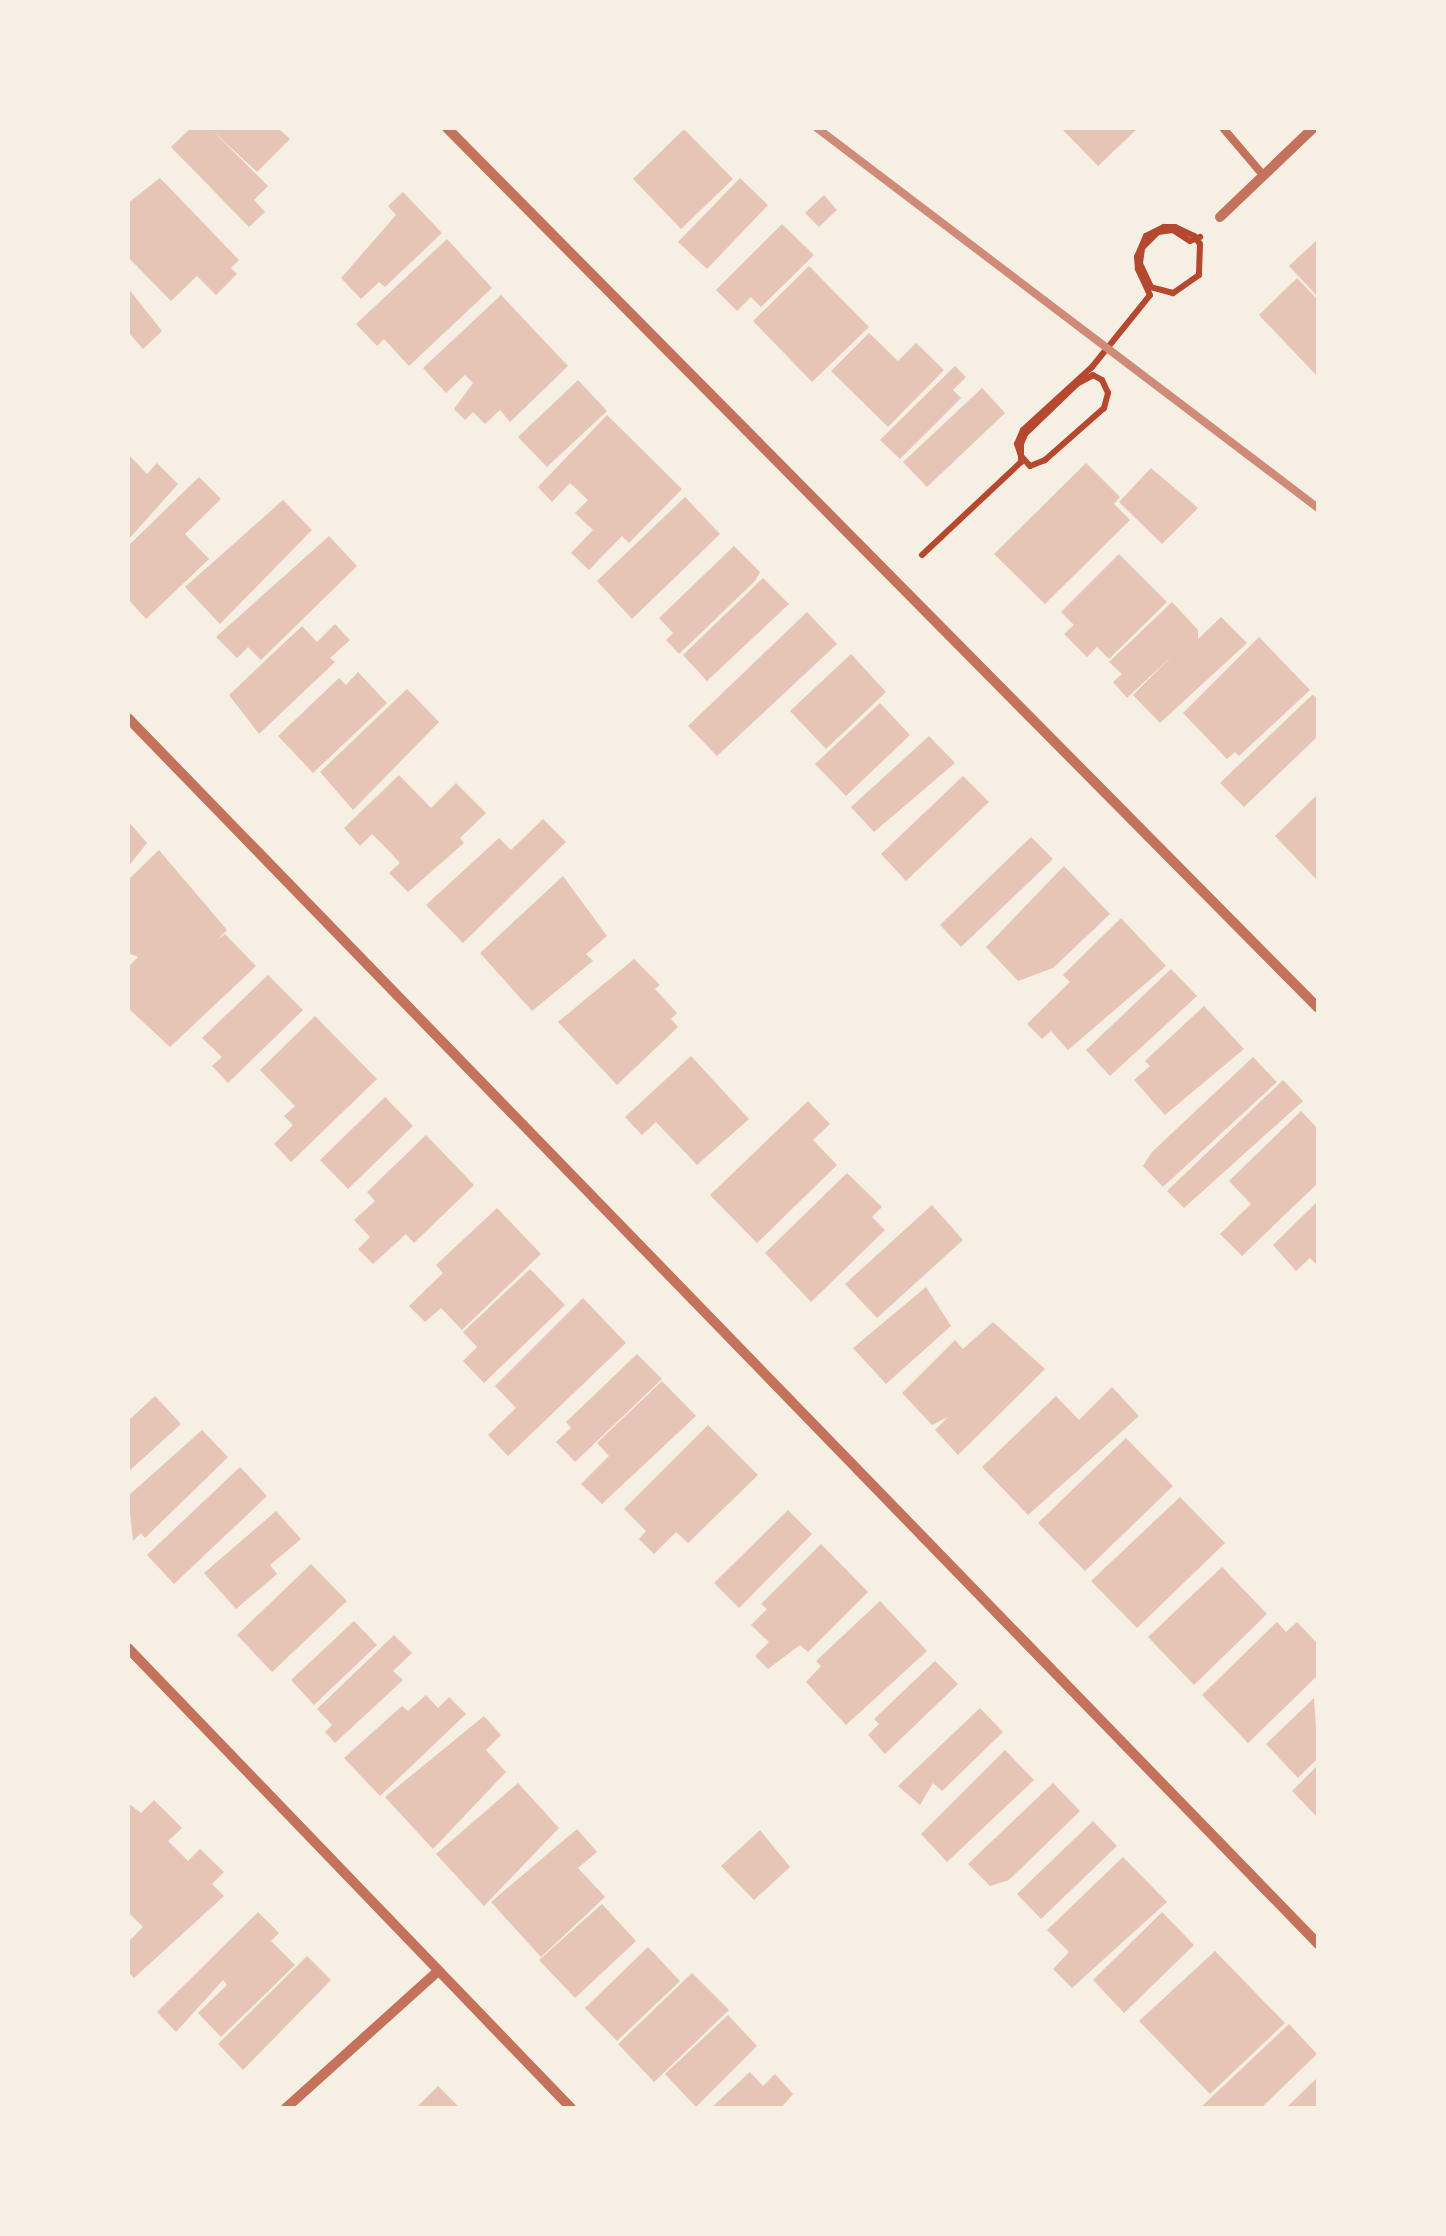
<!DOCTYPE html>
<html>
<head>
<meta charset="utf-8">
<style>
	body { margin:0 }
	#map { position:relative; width:1446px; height:2236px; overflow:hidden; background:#f6efe4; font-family:Helvetica,sans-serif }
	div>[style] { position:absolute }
	.building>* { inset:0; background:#e6c5b7 }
	.path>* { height:6px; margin:-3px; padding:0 3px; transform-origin:3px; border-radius:3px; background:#b5482f }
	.service>* { height:8px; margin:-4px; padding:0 4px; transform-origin:4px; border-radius:4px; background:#c5725c }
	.minor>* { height:10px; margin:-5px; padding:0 5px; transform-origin:5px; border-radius:5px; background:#c5725c }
	.rail>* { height:8px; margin:-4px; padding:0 4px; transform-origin:4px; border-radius:4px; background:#cf8b77 }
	span { translate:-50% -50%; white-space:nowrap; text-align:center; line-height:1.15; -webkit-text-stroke:10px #f6efe4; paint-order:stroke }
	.frame { position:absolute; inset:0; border:130px solid #f6efe4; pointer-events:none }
</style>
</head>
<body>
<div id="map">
	<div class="building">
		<i style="clip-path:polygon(191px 128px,278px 128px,290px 139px,257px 172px,213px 131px,268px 186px,254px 200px,265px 212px,249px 227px,171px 147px)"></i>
		<i style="clip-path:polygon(1061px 128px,1138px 128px,1098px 166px)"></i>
		<i style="clip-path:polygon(684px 129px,733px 179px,681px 229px,633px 179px)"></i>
		<i style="clip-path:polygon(160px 178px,239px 260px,231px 268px,237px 274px,216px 295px,197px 276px,171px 301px,128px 257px,128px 203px)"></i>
		<i style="clip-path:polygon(740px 178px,768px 205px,707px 269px,678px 242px)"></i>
		<i style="clip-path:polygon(403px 192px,442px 233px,385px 287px,379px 282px,361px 299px,341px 278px,396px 215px,388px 206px)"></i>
		<i style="clip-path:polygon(824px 195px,837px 210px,819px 227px,805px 213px)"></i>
		<i style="clip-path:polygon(782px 224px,814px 255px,761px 307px,751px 297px,737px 311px,716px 290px)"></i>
		<i style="clip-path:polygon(447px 239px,492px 288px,409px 366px,384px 339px,377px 346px,356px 324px)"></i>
		<i style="clip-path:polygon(1318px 239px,1318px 297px,1289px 266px)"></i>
		<i style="clip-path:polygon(809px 266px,869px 327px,812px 382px,753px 321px)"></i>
		<i style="clip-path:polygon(1297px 278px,1318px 300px,1318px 377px,1259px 315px)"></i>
		<i style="clip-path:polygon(128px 288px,162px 331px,143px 349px,128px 332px)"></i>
		<i style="clip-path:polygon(501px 295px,568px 366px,510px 422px,500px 410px,485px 424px,473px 412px,465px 420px,454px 409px,473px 383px,465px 375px,446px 393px,423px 368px)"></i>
		<i style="clip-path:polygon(869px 333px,898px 361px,916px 343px,944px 370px,888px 427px,831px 371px)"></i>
		<i style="clip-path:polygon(955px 366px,966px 377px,953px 390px,961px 398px,900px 459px,880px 440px)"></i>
		<i style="clip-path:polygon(578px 380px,607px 411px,547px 467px,518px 437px)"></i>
		<i style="clip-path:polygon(982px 388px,1005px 413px,927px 487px,903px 462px)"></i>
		<i style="clip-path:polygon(607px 415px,682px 489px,629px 543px,622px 536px,589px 570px,571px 553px,593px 530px,575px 513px,588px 500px,570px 483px,552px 502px,538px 487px)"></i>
		<i style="clip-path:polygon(128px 454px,147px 474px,157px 463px,178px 484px,128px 540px)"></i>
		<i style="clip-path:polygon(1086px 463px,1120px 497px,1114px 504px,1130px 520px,1045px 604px,994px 554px)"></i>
		<i style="clip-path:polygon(1151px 468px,1198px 508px,1162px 544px,1119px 502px)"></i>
		<i style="clip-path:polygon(199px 477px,221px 499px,185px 534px,209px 559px,146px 619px,128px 599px,128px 546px)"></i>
		<i style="clip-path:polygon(685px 497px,720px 534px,632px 619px,597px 581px)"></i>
		<i style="clip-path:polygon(283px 500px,312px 530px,220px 624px,185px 587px)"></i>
		<i style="clip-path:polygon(329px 536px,357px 566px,261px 660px,248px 647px,237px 658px,216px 637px)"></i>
		<i style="clip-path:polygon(734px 546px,760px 572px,755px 581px,679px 654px,666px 640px,673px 633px,659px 618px)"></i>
		<i style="clip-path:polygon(1119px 554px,1167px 602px,1109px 659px,1097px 647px,1087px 657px,1064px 634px,1074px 625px,1061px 612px)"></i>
		<i style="clip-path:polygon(763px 578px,789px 604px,707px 681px,683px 655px)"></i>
		<i style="clip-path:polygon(1172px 602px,1198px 630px,1198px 639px,1221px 617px,1247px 643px,1160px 723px,1133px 695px,1173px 655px,1127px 698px,1113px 682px,1122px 674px,1109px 662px)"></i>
		<i style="clip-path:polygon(807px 612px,837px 644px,717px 756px,688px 726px)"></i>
		<i style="clip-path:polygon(335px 624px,350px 640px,330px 658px,335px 662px,259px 734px,229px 695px,302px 626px,317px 642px)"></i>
		<i style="clip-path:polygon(1259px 637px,1310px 690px,1239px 756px,1235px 752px,1227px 759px,1183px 713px)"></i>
		<i style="clip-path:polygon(851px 654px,886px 692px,826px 749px,790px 711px)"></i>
		<i style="clip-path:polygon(358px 672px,387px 703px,313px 773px,278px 736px,339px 678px,346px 685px)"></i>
		<i style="clip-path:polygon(407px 689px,439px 722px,353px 810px,320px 772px)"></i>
		<i style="clip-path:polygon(1312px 695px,1318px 698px,1318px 736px,1244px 807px,1220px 783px)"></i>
		<i style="clip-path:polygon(880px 703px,910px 735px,846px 796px,815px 764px)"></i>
		<i style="clip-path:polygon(929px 736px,955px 763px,874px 832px,851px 807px)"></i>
		<i style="clip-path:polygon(399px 775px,431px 808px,456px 783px,486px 813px,460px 838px,464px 843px,408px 892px,389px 873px,400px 863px,387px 849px,372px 834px,360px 846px,344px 828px)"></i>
		<i style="clip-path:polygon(963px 776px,989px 802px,906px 881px,881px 854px)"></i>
		<i style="clip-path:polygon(1318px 794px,1318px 881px,1275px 836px)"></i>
		<i style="clip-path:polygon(543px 819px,566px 842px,463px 943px,426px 905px,499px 838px,511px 850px)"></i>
		<i style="clip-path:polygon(128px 821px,147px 843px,128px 867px)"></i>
		<i style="clip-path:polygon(1031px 837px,1053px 859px,961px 947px,940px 925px)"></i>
		<i style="clip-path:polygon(159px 850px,227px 930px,217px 940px,225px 934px,256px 966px,170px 1047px,128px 1008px,128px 967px,138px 957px,128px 953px,128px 880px)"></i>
		<i style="clip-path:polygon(1064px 866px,1110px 914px,1053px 968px,1018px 981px,986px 947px)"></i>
		<i style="clip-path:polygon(563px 876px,607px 936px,586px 954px,593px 961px,532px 1011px,480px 953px)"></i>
		<i style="clip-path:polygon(1121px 918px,1166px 966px,1068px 1050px,1051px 1031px,1042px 1039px,1027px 1024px,1070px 982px,1063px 975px)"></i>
		<i style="clip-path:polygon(634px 959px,660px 985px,655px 989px,677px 1013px,671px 1019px,678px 1027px,617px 1085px,558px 1022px)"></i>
		<i style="clip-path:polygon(1171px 969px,1197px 996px,1110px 1076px,1086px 1050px)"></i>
		<i style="clip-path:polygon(268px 975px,303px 1010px,228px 1083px,212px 1066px,222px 1057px,202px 1038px)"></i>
		<i style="clip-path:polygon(1204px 1006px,1244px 1049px,1165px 1115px,1134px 1080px,1150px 1066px,1145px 1061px)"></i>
		<i style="clip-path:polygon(315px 1016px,377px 1079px,291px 1162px,274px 1144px,293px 1125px,284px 1116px,295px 1106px,260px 1070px)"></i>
		<i style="clip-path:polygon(691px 1056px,749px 1119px,697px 1165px,656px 1122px,642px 1135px,625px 1117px)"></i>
		<i style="clip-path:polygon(1253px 1057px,1277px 1082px,1163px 1187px,1143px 1166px,1152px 1152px)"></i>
		<i style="clip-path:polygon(1283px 1080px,1303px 1101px,1184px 1208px,1167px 1191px)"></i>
		<i style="clip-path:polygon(385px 1097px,413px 1126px,348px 1189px,320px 1160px)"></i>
		<i style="clip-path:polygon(808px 1101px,830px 1124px,813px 1140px,837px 1165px,757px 1243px,710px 1195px)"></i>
		<i style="clip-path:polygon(1301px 1111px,1318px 1129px,1318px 1183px,1242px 1256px,1220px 1234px,1251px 1204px,1229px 1181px)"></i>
		<i style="clip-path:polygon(426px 1135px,474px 1185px,414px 1243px,406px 1234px,373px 1264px,358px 1249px,370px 1237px,354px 1220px,375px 1201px,367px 1192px)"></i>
		<i style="clip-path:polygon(847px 1173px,882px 1207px,872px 1217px,885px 1230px,811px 1302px,765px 1253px)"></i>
		<i style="clip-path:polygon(1318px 1201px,1318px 1266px,1310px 1258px,1296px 1271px,1273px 1245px)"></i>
		<i style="clip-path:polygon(932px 1205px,963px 1240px,877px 1318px,845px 1284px)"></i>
		<i style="clip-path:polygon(497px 1208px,541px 1254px,462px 1330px,441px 1308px,425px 1322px,409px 1306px,443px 1273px,436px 1265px)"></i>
		<i style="clip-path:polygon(530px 1269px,565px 1305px,484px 1383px,463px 1361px,477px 1347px,463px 1332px)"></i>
		<i style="clip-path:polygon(926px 1287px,951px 1326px,886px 1384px,853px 1348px)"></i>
		<i style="clip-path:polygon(583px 1298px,626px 1343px,508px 1456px,488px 1435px,516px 1408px,495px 1386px)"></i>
		<i style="clip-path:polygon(993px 1322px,1045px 1369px,958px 1455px,935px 1430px,948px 1417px,932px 1425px,902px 1393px,955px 1340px,963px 1349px)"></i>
		<i style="clip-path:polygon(637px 1354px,662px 1379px,575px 1462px,556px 1442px,571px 1428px,566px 1422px)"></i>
		<i style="clip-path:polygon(662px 1381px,696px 1416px,602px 1504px,581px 1484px,609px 1456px,597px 1443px)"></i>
		<i style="clip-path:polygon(1112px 1387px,1139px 1416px,1028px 1515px,982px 1467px,1056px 1396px,1079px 1420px)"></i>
		<i style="clip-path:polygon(155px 1396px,181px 1424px,128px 1472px,128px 1421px)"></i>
		<i style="clip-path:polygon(708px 1425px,758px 1475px,688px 1543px,676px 1532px,654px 1554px,639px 1539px,646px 1531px,624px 1509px)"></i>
		<i style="clip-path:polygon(202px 1430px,228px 1457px,145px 1538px,141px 1533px,133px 1541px,128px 1496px)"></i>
		<i style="clip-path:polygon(1126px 1438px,1173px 1486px,1085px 1571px,1038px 1523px)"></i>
		<i style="clip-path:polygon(240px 1467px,267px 1496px,174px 1584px,147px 1555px)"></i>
		<i style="clip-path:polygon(1180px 1497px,1225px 1543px,1137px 1628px,1091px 1581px)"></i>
		<i style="clip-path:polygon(788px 1510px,812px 1534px,739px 1608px,714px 1583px)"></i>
		<i style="clip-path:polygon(276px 1511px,301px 1539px,270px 1565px,277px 1574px,236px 1609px,204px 1573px)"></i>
		<i style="clip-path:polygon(821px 1544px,868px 1592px,808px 1652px,800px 1645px,768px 1669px,755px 1656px,769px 1642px,751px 1625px,767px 1609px,761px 1604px)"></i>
		<i style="clip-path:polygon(311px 1564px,347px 1601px,272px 1672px,237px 1635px)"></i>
		<i style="clip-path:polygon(1222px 1567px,1267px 1614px,1194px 1685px,1148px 1637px)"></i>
		<i style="clip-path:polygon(880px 1601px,927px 1651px,846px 1725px,806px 1682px,821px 1666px,816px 1661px)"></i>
		<i style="clip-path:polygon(354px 1621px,377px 1645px,314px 1705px,291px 1680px)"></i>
		<i style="clip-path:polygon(1277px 1622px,1286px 1632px,1297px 1622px,1318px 1644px,1318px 1675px,1248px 1743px,1202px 1695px)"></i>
		<i style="clip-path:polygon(394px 1635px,412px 1653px,393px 1671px,403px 1680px,335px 1743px,325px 1732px,332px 1725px,317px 1709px)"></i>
		<i style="clip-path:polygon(935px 1661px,958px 1684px,885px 1754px,868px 1735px,879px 1724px,874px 1719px)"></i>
		<i style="clip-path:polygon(426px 1695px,438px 1708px,449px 1697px,466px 1714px,380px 1796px,344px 1758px,402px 1706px,408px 1711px)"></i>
		<i style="clip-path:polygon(1314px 1698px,1318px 1758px,1298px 1778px,1266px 1744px)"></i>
		<i style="clip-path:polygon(980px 1708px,1003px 1732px,942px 1791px,933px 1783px,920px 1805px,898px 1786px)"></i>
		<i style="clip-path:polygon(484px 1716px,501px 1735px,486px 1750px,506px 1772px,433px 1849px,385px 1797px)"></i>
		<i style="clip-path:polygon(1005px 1750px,1034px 1780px,947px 1862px,921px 1834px)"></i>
		<i style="clip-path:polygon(1318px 1765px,1318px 1818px,1292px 1791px)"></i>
		<i style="clip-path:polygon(518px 1783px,559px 1828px,484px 1906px,436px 1854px)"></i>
		<i style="clip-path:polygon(1053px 1783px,1080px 1811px,1009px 1880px,990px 1886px,968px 1864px)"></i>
		<i style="clip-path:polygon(154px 1800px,182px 1828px,168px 1841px,188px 1861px,200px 1849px,224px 1872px,212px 1884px,224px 1896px,134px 1978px,128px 1972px,128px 1942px,143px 1927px,128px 1912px,128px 1803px,141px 1813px)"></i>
		<i style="clip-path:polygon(1093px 1821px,1117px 1846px,1041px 1919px,1017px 1894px)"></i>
		<i style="clip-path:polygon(577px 1829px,597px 1852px,578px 1868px,605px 1897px,541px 1957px,491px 1902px)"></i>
		<i style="clip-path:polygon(760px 1830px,790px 1867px,754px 1900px,721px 1866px)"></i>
		<i style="clip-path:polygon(1123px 1857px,1167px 1902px,1072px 1988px,1053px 1969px,1069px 1952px,1047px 1930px)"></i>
		<i style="clip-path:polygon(602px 1904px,636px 1941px,575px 1998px,539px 1960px)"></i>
		<i style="clip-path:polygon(258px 1912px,279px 1933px,271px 1941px,295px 1965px,221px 2037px,198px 2013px,227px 1985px,223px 1980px,176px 2032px,157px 2012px)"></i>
		<i style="clip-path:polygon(1162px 1912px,1194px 1945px,1124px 2013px,1093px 1980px)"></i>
		<i style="clip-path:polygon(648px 1947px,680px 1981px,617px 2041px,585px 2008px)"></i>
		<i style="clip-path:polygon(1215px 1951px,1285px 2023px,1210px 2094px,1139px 2021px)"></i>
		<i style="clip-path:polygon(307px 1956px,331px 1980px,243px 2070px,218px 2044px)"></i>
		<i style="clip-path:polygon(692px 1973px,729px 2010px,654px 2082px,618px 2044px)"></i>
		<i style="clip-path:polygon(728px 2015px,757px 2046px,696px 2107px,665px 2074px)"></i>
		<i style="clip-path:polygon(1289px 2024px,1317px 2054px,1261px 2108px,1200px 2108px)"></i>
		<i style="clip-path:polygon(750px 2072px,763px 2086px,775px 2074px,793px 2094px,781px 2108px,711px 2108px)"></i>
		<i style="clip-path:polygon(1318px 2077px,1318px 2108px,1286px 2108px)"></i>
		<i style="clip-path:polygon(438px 2086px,460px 2108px,416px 2108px)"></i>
	</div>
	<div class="path">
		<i style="left:922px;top:555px;width:136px;rotate:-43.2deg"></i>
		<i style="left:1021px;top:462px;width:18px;rotate:-90deg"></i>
		<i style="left:1021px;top:444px;width:11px;rotate:-68deg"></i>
		<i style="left:1025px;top:434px;width:72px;rotate:-43.9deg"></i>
		<i style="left:1077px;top:384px;width:18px;rotate:-29deg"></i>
		<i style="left:1093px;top:375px;width:10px;rotate:29deg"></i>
		<i style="left:1102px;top:380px;width:14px;rotate:65deg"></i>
		<i style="left:1108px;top:393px;width:16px;rotate:105deg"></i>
		<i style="left:1104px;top:408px;width:79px;rotate:138.6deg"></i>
		<i style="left:1045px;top:460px;width:16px;rotate:158deg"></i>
		<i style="left:1030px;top:466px;width:13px;rotate:-132deg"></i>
		<i style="left:1021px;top:456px;width:13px;rotate:-108deg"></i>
		<i style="left:1017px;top:444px;width:15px;rotate:-67deg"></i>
		<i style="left:1023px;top:430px;width:93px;rotate:-42.4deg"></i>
		<i style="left:1092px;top:367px;width:92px;rotate:-51.1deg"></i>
		<i style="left:1150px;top:295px;width:29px;rotate:-115deg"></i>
		<i style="left:1138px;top:269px;width:12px;rotate:-95deg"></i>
		<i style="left:1137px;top:257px;width:23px;rotate:-67deg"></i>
		<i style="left:1146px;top:236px;width:20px;rotate:-27deg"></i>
		<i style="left:1164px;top:227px;width:11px"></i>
		<i style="left:1175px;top:227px;width:21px;rotate:25deg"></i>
		<i style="left:1194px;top:236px;width:10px;rotate:53deg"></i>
		<i style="left:1200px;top:244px;width:31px;rotate:92deg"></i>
		<i style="left:1199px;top:275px;width:32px;rotate:145deg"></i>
		<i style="left:1173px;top:293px;width:23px;rotate:-165deg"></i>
		<i style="left:1151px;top:287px;width:26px;rotate:-115deg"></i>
		<i style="left:1140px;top:263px;width:15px;rotate:-82deg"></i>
		<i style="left:1142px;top:248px;width:23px;rotate:-45deg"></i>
		<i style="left:1158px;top:232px;width:15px;rotate:-8deg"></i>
		<i style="left:1173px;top:230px;width:20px;rotate:33deg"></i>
		<i style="left:1190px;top:241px;width:11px;rotate:-22deg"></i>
	</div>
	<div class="service">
		<i style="left:1223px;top:128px;width:62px;rotate:49.6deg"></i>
	</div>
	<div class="minor">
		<i style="left:447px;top:128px;width:1238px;rotate:45.29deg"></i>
		<i style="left:1220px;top:217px;width:129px;rotate:-43.7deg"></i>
		<i style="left:128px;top:718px;width:1709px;rotate:45.85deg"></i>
		<i style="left:128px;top:1648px;width:639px;rotate:46.08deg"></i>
		<i style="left:286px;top:2108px;width:205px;rotate:-42deg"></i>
	</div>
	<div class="rail">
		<i style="left:817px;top:128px;width:629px;rotate:37.18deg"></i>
	</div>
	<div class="frame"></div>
</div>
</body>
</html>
